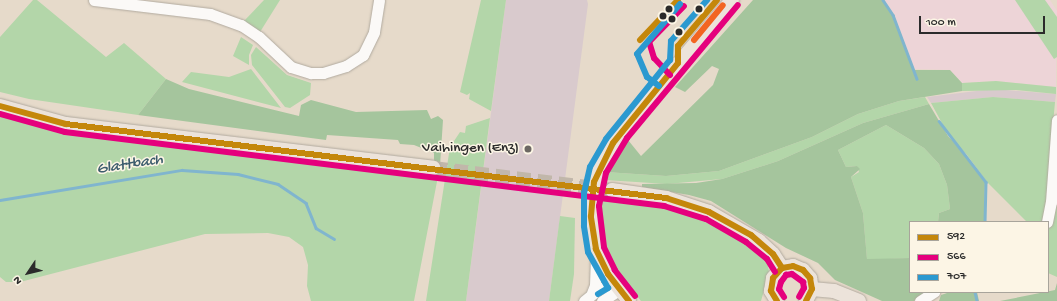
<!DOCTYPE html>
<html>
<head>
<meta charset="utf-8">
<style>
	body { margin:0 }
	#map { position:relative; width:1057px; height:301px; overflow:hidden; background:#e6daca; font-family:"Gochi Hand",sans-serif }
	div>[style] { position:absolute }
	.built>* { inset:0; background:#edd4d7 }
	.industrial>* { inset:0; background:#d9cacd }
	.green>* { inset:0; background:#b3d6a9 }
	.forest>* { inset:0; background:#a5c59d }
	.stream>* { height:2.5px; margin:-1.25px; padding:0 1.25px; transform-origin:1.25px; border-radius:1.25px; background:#80b5ce }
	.major-tunnel>* { height:14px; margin-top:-7px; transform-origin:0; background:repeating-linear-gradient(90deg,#c1b7aa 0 14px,transparent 0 21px) }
	.roads { filter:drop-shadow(0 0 1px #b1aa9f) drop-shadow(0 0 1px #b1aa9f) }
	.minor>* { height:11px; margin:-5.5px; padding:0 5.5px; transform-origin:5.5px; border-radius:5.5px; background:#fbf9f7 }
	.major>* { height:14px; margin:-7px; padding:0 7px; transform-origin:7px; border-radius:7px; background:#ece3da }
	.bus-1>* { height:6px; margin:-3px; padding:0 3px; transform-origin:3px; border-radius:3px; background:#c4870b }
	.bus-2>* { height:6px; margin:-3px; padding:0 3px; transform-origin:3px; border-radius:3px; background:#e5007d }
	.bus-3>* { height:6px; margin:-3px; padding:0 3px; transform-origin:3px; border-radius:3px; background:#2b99d0 }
	.bus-4>* { height:6px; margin:-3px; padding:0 3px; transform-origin:3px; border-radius:3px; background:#f26522 }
	.dots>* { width:11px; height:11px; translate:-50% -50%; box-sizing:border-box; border:2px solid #fcf5e5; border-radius:50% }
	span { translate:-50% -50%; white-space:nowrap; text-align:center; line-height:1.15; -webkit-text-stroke:3px #fcf5e5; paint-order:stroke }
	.poi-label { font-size:15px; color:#2b2b2b }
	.right { translate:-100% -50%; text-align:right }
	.water-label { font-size:16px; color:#3c5c6d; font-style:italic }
	.legend { position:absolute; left:909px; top:221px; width:140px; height:72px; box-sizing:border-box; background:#fcf5e5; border:1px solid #a8a49b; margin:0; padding:5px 7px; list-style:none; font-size:12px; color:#2b2b2b }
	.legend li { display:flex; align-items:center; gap:8px; height:20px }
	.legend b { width:20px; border:1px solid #a8a49b }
	.north { position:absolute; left:8px; top:253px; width:40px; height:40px; -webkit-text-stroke:3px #fcf5e5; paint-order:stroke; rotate:235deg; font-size:11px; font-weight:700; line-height:16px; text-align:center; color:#2b2b2b }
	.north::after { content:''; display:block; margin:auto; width:14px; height:18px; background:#2b2b2b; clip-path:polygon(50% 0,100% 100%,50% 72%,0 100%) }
	.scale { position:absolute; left:919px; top:16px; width:126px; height:18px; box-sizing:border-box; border:2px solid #2b2b2b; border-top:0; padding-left:5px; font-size:12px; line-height:14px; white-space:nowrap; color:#2b2b2b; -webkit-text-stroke:3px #fcf5e5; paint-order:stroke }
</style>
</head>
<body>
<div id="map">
	<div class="built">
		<i style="clip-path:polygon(884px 0,1050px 0,1057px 11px,1056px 87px,996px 81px,962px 83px,950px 70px,914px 69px,894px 14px)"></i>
	</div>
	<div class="industrial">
		<i style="clip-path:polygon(506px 0,587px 0,588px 4px,549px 301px,466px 301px)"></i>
		<i style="clip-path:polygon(993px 89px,1056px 94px,1055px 102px,993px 97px,931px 103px,927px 97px)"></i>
	</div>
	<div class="green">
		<i style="clip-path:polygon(33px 0,37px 0,106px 57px,124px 43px,166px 79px,138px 115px,29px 99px,0 92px,0 37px)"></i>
		<i style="clip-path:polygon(264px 0,280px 0,260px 32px,244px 21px)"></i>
		<i style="clip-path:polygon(481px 0,506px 0,491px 111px,469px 99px,470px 93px,467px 95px,460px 92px)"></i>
		<i style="clip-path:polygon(1015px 0,1045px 0,1057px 17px,1057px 57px,1054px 59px)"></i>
		<i style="clip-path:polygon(241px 37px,253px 45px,249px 55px,249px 65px,233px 56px)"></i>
		<i style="clip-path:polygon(256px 47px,287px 75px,311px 83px,310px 95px,290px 108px,285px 107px,252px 65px,251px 55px)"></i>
		<i style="clip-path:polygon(251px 69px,281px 108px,182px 82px,191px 72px,229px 77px)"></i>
		<i style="clip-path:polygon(996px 81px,1056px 87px,1056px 94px,1016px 90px,962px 91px,962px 83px)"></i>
		<i style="clip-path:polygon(925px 97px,929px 104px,863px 123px,778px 161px,722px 179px,667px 184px,605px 180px,605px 172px,666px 176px,719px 171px,812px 137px,858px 114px,899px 101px)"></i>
		<i style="clip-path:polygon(993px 97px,1055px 102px,1046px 201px,1042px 222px,1027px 222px,987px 182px,967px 155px,949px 136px,931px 103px)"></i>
		<i style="clip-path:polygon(0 116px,63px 130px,413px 170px,416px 177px,428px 174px,434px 164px,440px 166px,414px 301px,311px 301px,307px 286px,308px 265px,303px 247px,289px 237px,268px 233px,205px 234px,20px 282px,6px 282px,0 277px)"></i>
		<i style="clip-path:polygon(490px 118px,466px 301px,426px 301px,450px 147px,460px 132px,465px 133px,466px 126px)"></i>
		<i style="clip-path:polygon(886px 125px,924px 148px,939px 164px,947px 185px,950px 209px,939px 213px,938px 222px,910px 222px,910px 258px,867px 260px,863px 213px,851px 177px,859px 172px,857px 166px,846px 167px,838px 150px)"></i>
		<i style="clip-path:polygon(1057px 168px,1057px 277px,1048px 273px,1048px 228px,1051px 221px)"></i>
		<i style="clip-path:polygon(600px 188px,618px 202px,665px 204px,706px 218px,758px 248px,767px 259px,769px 273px,761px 301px,641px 301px,610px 263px,600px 241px,596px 210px)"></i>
		<i style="clip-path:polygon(560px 216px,575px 218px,574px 274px,570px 301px,549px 301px)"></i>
	</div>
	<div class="forest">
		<i style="clip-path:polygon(753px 0,883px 0,893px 14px,914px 70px,950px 70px,962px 83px,962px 91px,899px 101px,858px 114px,812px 137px,719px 171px,666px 176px,605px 172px,614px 154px,628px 140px,641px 156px,713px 85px,719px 69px,712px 66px,685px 92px,675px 87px)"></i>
		<i style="clip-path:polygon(166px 79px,189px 89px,299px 116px,301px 105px,311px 100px,356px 112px,427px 110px,431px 119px,438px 116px,443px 120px,440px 166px,434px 164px,434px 153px,414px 145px,400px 144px,398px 140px,327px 135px,326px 140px,138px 115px)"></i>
		<i style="clip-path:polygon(929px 104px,948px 136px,966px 155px,985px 182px,984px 222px,938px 222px,939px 213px,950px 209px,947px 185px,939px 164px,924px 148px,886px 125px,838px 150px,846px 167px,857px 166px,860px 169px,851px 177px,863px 213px,867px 259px,910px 258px,910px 292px,926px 292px,914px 301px,882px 301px,835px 280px,818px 263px,786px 248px,711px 201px,689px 195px,642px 187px,642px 184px,696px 183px,722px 179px,778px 161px,863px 123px)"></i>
		<i style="clip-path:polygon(1057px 283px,1057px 301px,1000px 301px,1055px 290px)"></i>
		<i style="clip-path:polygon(950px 292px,977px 292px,979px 301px,939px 301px,941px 295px)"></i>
	</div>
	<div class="stream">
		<i style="left:883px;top:0;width:18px;rotate:56deg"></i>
		<i style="left:893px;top:15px;width:68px;rotate:69.4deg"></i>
		<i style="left:939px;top:121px;width:77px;rotate:52.4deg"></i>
		<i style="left:986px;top:182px;width:40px;rotate:91.4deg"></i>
		<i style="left:0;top:200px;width:184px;rotate:-9.4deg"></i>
		<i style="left:182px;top:170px;width:56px;rotate:4.1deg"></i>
		<i style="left:238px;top:174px;width:41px;rotate:14deg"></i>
		<i style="left:278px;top:184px;width:34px;rotate:34deg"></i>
		<i style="left:306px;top:203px;width:27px;rotate:68deg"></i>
		<i style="left:316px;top:228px;width:21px;rotate:31deg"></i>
		<i style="left:975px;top:292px;width:9px;rotate:77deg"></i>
	</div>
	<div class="major-tunnel">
		<i style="left:433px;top:168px;width:180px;rotate:7deg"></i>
	</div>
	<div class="roads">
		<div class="minor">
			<i style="left:94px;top:0;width:117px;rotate:6.9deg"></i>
			<i style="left:210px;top:14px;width:33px;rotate:20deg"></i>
			<i style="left:241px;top:25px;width:22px;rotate:34deg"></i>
			<i style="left:259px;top:37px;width:44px;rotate:43.2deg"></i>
			<i style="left:291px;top:67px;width:21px;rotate:17deg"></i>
			<i style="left:311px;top:73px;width:12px"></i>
			<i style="left:323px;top:73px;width:24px;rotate:-17deg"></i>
			<i style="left:346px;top:66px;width:20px;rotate:-33deg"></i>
			<i style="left:363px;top:55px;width:25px;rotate:-64deg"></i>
			<i style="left:374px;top:32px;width:32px;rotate:-81deg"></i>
			<i style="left:1047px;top:222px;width:20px;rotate:-79deg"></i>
			<i style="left:1051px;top:202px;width:82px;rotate:-85.8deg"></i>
			<i style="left:592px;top:293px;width:9px;rotate:-69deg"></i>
			<i style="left:595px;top:285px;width:34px;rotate:-88deg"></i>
			<i style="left:584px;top:301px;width:19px;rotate:-39deg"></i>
			<i style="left:599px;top:289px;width:16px;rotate:-22deg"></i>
			<i style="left:602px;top:301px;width:20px;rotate:-33deg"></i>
			<i style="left:920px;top:301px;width:17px;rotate:-33deg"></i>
		</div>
		<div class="major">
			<i style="left:0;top:106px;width:68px;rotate:15.3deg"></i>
			<i style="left:66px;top:124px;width:370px;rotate:6.8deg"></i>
			<i style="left:612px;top:190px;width:55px;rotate:8.4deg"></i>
			<i style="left:666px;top:198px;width:45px;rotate:18deg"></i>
			<i style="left:709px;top:212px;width:58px;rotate:30.1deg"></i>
			<i style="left:759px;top:241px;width:19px;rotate:43deg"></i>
			<i style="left:773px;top:254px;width:17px;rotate:57deg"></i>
			<i style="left:812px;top:289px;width:22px;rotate:5deg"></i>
			<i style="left:834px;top:291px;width:27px;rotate:22deg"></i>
			<i style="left:629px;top:301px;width:34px;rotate:-128deg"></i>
			<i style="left:608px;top:274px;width:28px;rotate:-116deg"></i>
			<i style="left:596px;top:249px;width:43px;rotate:-96.6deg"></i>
			<i style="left:591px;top:206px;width:37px;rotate:-79deg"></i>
			<i style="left:598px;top:170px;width:43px;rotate:-59.3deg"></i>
			<i style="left:620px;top:133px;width:174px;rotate:-49.9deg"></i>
			<i style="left:777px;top:301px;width:12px;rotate:-121deg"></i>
			<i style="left:771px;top:291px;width:13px;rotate:-81deg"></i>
			<i style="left:773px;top:278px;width:13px;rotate:-48deg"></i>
			<i style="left:782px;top:268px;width:11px;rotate:-10deg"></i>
			<i style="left:793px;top:266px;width:11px;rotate:22deg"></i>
			<i style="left:803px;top:270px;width:11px;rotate:49deg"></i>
			<i style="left:810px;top:278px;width:11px;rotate:80deg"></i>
			<i style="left:812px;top:289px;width:13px;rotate:117deg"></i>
		</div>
	</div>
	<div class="bus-1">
		<i style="left:640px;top:40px;width:55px;rotate:-46.5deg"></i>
		<i style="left:678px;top:63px;width:17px;rotate:-90deg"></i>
		<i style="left:678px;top:46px;width:60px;rotate:-49.7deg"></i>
		<i style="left:0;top:106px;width:68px;rotate:15.3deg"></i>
		<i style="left:66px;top:124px;width:605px;rotate:7.03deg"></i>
		<i style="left:666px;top:198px;width:45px;rotate:18deg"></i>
		<i style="left:709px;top:212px;width:48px;rotate:28.7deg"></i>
		<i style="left:751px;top:235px;width:29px;rotate:41deg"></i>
		<i style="left:773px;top:254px;width:17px;rotate:57deg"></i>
		<i style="left:629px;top:301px;width:34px;rotate:-128deg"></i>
		<i style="left:608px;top:274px;width:28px;rotate:-116deg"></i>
		<i style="left:596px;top:249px;width:33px;rotate:-99deg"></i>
		<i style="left:591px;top:216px;width:34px;rotate:-85deg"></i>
		<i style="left:594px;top:182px;width:43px;rotate:-64deg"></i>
		<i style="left:613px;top:143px;width:103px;rotate:-50.9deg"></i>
		<i style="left:777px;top:301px;width:12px;rotate:-121deg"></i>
		<i style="left:771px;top:291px;width:13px;rotate:-81deg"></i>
		<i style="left:773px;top:278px;width:13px;rotate:-48deg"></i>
		<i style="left:782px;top:268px;width:11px;rotate:-10deg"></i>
		<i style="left:793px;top:266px;width:11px;rotate:22deg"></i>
		<i style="left:803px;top:270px;width:11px;rotate:49deg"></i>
		<i style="left:810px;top:278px;width:11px;rotate:80deg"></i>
		<i style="left:812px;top:289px;width:13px;rotate:117deg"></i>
	</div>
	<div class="bus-2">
		<i style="left:670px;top:75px;width:23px;rotate:-133deg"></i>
		<i style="left:654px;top:58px;width:17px;rotate:-107deg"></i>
		<i style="left:649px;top:42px;width:50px;rotate:-45.8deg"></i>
		<i style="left:0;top:114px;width:67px;rotate:15.5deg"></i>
		<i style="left:65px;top:132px;width:604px;rotate:7.04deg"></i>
		<i style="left:664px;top:206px;width:44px;rotate:17.2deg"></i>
		<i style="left:706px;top:219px;width:46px;rotate:29.9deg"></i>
		<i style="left:746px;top:242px;width:27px;rotate:39deg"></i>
		<i style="left:767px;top:259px;width:15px;rotate:58deg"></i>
		<i style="left:635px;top:296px;width:33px;rotate:-128deg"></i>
		<i style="left:615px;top:270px;width:25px;rotate:-116deg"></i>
		<i style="left:604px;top:247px;width:41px;rotate:-97deg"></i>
		<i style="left:599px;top:206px;width:34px;rotate:-78deg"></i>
		<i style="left:606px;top:173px;width:41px;rotate:-59deg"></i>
		<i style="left:627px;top:138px;width:173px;rotate:-50.2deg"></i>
		<i style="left:784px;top:297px;width:9px;rotate:-122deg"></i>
		<i style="left:779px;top:289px;width:7px;rotate:-74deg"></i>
		<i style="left:781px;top:282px;width:9px;rotate:-54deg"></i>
		<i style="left:786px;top:275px;width:6px;rotate:-9deg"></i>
		<i style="left:792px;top:274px;width:14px;rotate:36deg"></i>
		<i style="left:803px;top:282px;width:6px;rotate:81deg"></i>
		<i style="left:804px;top:288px;width:10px;rotate:119deg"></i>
	</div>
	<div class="bus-3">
		<i style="left:659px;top:86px;width:15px;rotate:-143deg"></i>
		<i style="left:647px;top:77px;width:25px;rotate:-113deg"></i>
		<i style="left:637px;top:54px;width:66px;rotate:-49.3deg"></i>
		<i style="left:598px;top:294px;width:12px;rotate:-31deg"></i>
		<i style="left:608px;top:288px;width:41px;rotate:-119.1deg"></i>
		<i style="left:588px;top:252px;width:26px;rotate:-99deg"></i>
		<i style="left:584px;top:226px;width:33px;rotate:-90deg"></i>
		<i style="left:584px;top:193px;width:27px;rotate:-77deg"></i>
		<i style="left:590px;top:167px;width:32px;rotate:-60deg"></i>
		<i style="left:606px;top:139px;width:102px;rotate:-51deg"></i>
		<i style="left:670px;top:60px;width:19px;rotate:-87deg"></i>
		<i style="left:671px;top:41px;width:55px;rotate:-48.7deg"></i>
	</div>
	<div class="bus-4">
		<i style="left:694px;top:40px;width:45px;rotate:-50.4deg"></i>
	</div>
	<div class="dots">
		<i style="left:669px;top:9px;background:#2b2b2b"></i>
		<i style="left:699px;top:9px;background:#2b2b2b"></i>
		<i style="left:663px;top:16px;background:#2b2b2b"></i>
		<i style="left:672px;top:19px;background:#2b2b2b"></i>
		<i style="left:679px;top:32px;background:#2b2b2b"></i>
		<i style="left:528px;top:149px;background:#6c6863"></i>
	</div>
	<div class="poi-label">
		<span class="right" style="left:519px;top:149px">Vaihingen (Enz)</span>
	</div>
	<div class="water-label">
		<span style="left:130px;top:166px;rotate:-9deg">Glattbach</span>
	</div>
	<ul class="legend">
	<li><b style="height:5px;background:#c4870b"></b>592</li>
	<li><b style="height:5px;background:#e5007d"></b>566</li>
	<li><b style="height:5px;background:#2b99d0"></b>707</li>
	</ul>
	<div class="north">N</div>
	<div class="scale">100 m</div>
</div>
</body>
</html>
